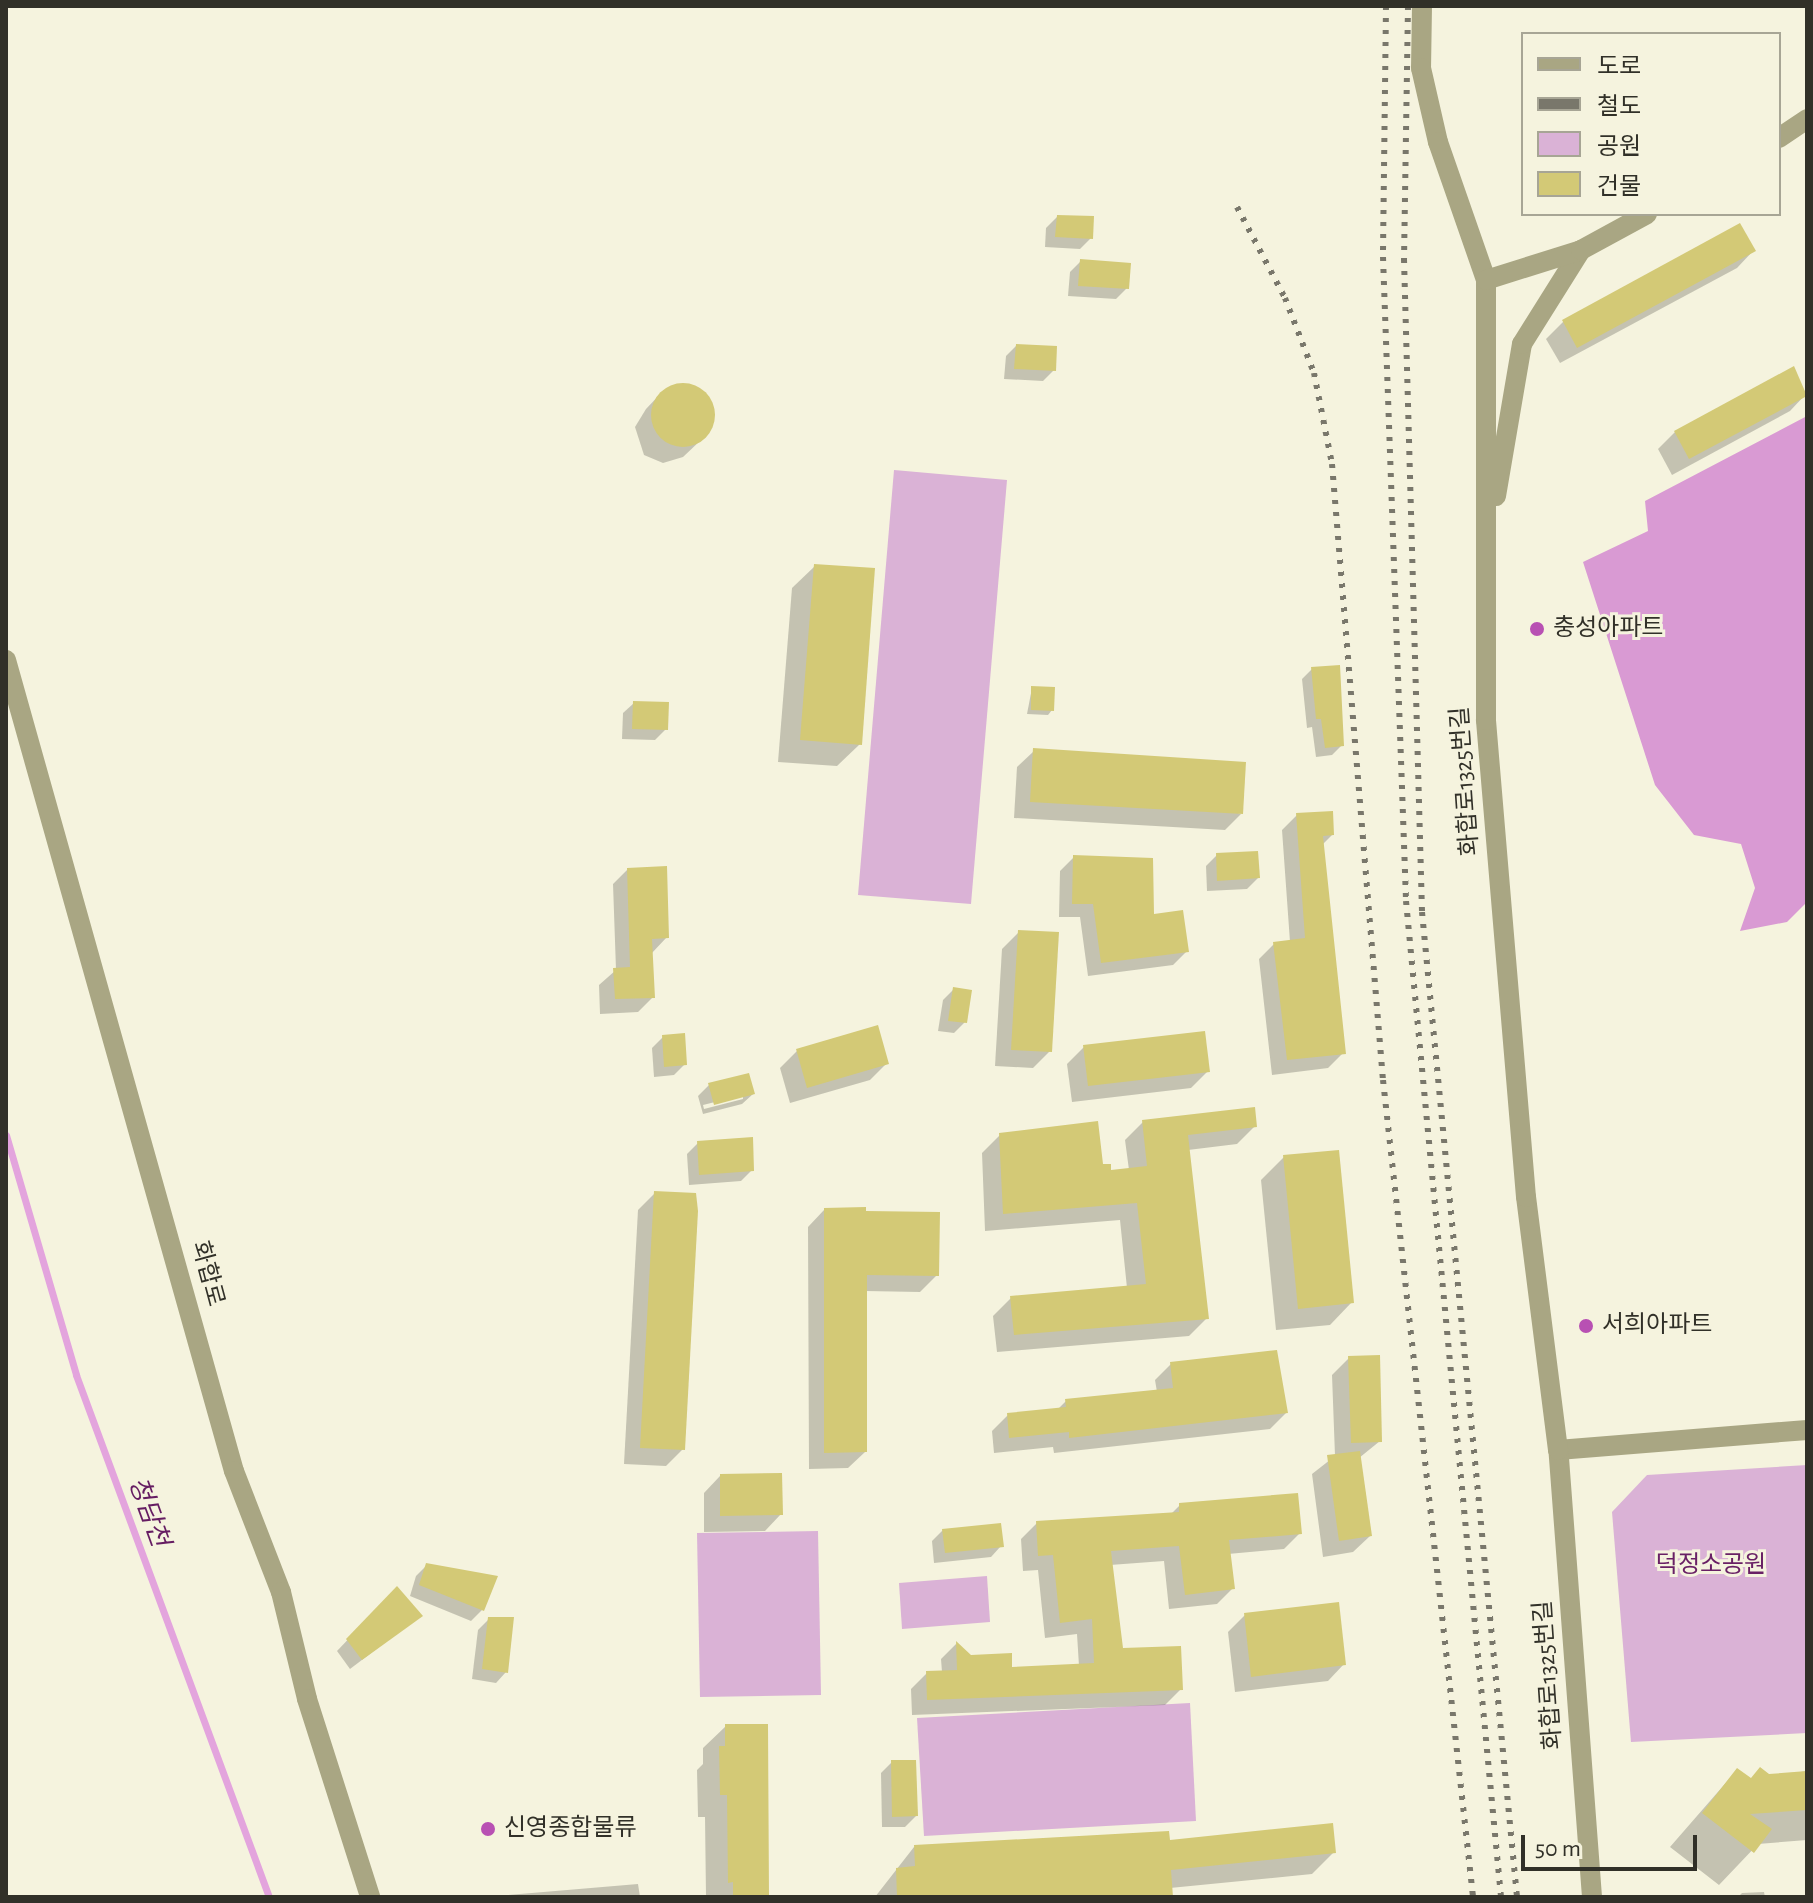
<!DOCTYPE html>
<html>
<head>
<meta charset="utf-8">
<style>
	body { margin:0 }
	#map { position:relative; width:1813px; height:1903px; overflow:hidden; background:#f5f3de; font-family:"Alegreya Sans","Noto Sans KR",sans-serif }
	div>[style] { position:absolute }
	.green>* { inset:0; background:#dab2d6 }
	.forest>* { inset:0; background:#d99ad3 }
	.shadow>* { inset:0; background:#0003 }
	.stream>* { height:7px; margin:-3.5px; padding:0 3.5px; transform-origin:3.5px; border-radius:3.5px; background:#e3a4dd }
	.building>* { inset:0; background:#d3c976 }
	.round { border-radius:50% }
	.minor>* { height:20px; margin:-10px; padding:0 10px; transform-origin:10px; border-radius:10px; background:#a9a683 }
	.rail>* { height:6px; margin-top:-3px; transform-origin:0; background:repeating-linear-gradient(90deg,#79776b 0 4px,transparent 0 12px) }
	.dots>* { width:22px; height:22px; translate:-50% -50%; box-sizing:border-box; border:4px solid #f5f3de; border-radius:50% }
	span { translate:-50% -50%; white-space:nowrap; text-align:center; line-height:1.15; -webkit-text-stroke:6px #f5f3de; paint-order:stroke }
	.poi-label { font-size:24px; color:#313028 }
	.left { translate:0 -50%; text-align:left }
	.street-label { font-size:24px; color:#313028 }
	.park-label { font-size:24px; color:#692065 }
	.water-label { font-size:26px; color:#651c62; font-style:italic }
	.frame { position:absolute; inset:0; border:8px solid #313028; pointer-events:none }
	.legend { position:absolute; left:1521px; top:32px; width:260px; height:184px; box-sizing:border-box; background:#f5f3de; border:2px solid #a7a595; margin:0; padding:10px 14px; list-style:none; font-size:24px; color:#313028 }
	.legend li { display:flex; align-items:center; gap:16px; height:40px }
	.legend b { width:40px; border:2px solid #a7a595 }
	.scale { position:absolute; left:1521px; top:1835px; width:176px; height:36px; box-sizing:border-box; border:4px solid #313028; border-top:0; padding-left:10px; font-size:24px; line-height:28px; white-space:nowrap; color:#313028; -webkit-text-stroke:6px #f5f3de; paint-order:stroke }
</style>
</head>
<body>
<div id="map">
	<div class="green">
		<i style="clip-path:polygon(894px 470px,1007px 480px,971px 904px,858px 895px)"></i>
		<i style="clip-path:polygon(1807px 1465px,1807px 1733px,1631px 1742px,1612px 1512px,1647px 1475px)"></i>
		<i style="clip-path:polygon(818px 1531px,821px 1695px,700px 1697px,697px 1533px)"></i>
		<i style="clip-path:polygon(987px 1576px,990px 1622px,902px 1629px,899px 1583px)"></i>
		<i style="clip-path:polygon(1190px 1703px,1196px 1821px,924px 1836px,917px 1718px)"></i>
	</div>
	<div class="forest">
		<i style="clip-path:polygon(1807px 416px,1807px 902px,1787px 922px,1740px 931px,1755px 888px,1741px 844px,1694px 835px,1655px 785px,1583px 562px,1648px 531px,1645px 501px)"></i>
	</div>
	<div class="shadow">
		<i style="clip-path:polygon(1057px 217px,1091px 238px,1080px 249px,1045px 247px,1046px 228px)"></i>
		<i style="clip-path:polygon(1740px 226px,1753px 251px,1737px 268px,1560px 363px,1546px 339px,1563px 322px)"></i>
		<i style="clip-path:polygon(1081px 261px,1127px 288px,1116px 299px,1068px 296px,1070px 272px)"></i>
		<i style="clip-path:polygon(1016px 346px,1054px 370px,1043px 381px,1004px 379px,1006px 356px)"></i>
		<i style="clip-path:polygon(1793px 369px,1806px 394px,1790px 411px,1672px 475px,1658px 449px,1675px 432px)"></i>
		<i style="clip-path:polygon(691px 386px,707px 396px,714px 414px,701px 440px,683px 457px,663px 463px,644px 455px,635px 427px,646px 409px,663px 391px)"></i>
		<i style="clip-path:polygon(815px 566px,860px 744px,837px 766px,778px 762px,792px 588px)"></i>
		<i style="clip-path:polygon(1312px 669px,1342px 745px,1332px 755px,1316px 757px,1312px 727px,1307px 728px,1302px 679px)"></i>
		<i style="clip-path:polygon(1032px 688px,1052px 710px,1048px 715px,1027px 714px)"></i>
		<i style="clip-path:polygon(634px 703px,666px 729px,655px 740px,622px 739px,623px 713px)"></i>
		<i style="clip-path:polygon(1034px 751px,1241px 814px,1225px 830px,1014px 818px,1017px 767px)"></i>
		<i style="clip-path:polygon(1297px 815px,1332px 835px,1322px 845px,1343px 1053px,1328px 1068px,1272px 1075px,1259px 959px,1274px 944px,1290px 942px,1282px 830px)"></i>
		<i style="clip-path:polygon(1217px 855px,1258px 878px,1247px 889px,1207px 891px,1206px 866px)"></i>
		<i style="clip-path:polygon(1074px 857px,1152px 916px,1187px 951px,1173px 965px,1088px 976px,1080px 917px,1059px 917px,1060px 871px)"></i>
		<i style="clip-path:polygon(628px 869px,667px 937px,651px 954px,653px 997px,638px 1012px,600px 1014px,599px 985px,616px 970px,613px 884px)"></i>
		<i style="clip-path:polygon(1019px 932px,1050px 1051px,1033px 1068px,995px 1066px,1002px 949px)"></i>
		<i style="clip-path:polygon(954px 989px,965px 1022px,954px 1033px,938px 1031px,943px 1000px)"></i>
		<i style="clip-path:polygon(877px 1028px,887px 1063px,870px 1080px,790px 1103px,780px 1068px,797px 1051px)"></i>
		<i style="clip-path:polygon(663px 1037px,685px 1064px,674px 1075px,654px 1077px,652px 1048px)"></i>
		<i style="clip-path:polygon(1084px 1047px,1208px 1071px,1191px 1088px,1072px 1102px,1067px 1064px)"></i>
		<i style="clip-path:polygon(evenodd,709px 1085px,753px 1094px,742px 1104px,703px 1114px,698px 1096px,709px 1085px,743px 1095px,743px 1099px,704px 1109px,703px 1105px,743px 1095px)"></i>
		<i style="clip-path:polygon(1143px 1122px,1255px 1126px,1237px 1144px,1188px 1150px,1207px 1318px,1189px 1336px,997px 1352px,993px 1316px,1011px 1298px,1127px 1288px,1120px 1220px,985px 1231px,982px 1153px,1000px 1135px,1109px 1172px,1129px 1170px,1125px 1140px)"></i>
		<i style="clip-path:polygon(698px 1143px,752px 1170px,741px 1181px,689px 1185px,687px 1154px)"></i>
		<i style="clip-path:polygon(1284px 1157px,1352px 1302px,1330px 1325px,1276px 1330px,1261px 1180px)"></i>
		<i style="clip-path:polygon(655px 1193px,683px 1449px,666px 1466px,624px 1464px,638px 1210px)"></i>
		<i style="clip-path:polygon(824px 1210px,937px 1275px,920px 1292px,865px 1291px,865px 1452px,848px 1468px,809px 1469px,808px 1227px)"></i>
		<i style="clip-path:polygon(1349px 1358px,1380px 1441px,1359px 1458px,1370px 1536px,1353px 1552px,1323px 1557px,1312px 1474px,1335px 1456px,1332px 1375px)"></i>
		<i style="clip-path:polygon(1171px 1364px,1286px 1413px,1270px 1429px,1054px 1453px,1053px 1447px,994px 1453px,992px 1431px,1008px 1415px,1057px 1410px,1066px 1401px,1157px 1392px,1155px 1380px)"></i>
		<i style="clip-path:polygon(720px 1476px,781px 1514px,765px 1531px,704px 1532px,704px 1493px)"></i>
		<i style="clip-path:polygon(1180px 1505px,1300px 1533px,1284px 1549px,1228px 1554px,1233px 1588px,1217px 1604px,1169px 1609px,1164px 1561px,1110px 1565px,1121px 1650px,1181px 1689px,1165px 1705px,912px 1715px,911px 1689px,927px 1673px,942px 1672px,941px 1659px,956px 1644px,970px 1657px,1010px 1669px,1079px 1666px,1077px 1634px,1045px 1638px,1038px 1570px,1023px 1571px,1021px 1539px,1037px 1523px,1171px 1514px)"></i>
		<i style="clip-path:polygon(943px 1530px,1001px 1546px,991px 1557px,934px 1563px,932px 1541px)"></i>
		<i style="clip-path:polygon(427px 1565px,482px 1610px,471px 1621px,410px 1596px,416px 1576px)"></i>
		<i style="clip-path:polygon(397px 1588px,420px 1616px,350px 1669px,337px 1651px)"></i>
		<i style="clip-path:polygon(1245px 1615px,1344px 1664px,1328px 1681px,1235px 1692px,1228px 1632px)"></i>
		<i style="clip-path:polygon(489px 1619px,506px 1672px,496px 1683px,472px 1679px,478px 1630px)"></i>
		<i style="clip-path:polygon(726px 1726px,767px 1897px,706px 1897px,705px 1817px,698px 1817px,697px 1770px,703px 1764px,703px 1748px)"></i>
		<i style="clip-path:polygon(892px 1762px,916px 1816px,905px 1827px,882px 1827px,881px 1773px)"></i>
		<i style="clip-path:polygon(1737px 1770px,1750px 1780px,1807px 1771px,1807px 1840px,1758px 1844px,1719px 1885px,1670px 1847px)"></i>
		<i style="clip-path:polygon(914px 1847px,1334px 1852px,1312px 1874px,1170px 1888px,1171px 1897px,875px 1897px)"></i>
		<i style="clip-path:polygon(638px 1884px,640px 1897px,486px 1897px)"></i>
		<i style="clip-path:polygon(1764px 1892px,1765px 1897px,1738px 1897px,1742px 1893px)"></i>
	</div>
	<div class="stream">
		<i style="left:6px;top:1135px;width:250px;rotate:73.7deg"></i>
		<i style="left:76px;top:1375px;width:557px;rotate:69.71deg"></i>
	</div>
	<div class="building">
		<i style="clip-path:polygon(1057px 215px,1094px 216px,1093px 239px,1055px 237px)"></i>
		<i style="clip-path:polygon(1740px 223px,1756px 251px,1577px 348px,1562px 320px)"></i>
		<i style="clip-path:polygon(1080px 259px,1131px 263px,1129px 289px,1078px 286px)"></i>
		<i style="clip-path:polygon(1016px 344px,1057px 346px,1056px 371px,1014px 369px)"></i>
		<i style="clip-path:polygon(1794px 366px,1807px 396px,1689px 459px,1674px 431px)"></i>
		<i class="round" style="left:651px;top:383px;width:64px;height:64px"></i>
		<i style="clip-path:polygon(814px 564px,875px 568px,862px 745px,800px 740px)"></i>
		<i style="clip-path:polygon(1340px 665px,1344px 746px,1325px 748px,1321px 719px,1316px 719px,1311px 667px)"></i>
		<i style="clip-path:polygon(1031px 686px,1055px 687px,1054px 711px,1031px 710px)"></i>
		<i style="clip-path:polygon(633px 701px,669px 702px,668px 730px,632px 729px)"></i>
		<i style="clip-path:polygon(1033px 748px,1246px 762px,1243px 814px,1030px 802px)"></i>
		<i style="clip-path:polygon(1333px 811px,1334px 835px,1323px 836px,1346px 1054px,1287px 1060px,1273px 942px,1305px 938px,1296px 813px)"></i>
		<i style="clip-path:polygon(1258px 851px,1260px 878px,1217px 881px,1216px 853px)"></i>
		<i style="clip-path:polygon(1073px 855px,1153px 858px,1154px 914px,1183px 910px,1189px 952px,1101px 963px,1093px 904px,1072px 904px)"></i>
		<i style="clip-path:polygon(667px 866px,669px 938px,652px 939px,655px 998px,615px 999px,613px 968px,630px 967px,627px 868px)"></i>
		<i style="clip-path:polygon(1018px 930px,1059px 932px,1052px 1052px,1011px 1050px)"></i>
		<i style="clip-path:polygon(953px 987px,972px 990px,967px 1023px,948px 1021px)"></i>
		<i style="clip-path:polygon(878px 1025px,889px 1064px,807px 1088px,796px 1049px)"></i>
		<i style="clip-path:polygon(1205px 1031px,1210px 1072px,1088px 1086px,1083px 1045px)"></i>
		<i style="clip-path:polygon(685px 1033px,687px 1065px,664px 1067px,662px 1035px)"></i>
		<i style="clip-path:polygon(749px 1073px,755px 1094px,714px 1105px,708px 1083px)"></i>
		<i style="clip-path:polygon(1255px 1107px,1257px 1127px,1188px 1135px,1209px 1319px,1014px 1335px,1010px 1296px,1146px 1284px,1137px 1203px,1003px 1214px,999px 1133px,1098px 1121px,1103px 1164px,1111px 1164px,1111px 1170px,1147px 1166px,1142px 1120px)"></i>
		<i style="clip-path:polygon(753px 1137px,754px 1171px,699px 1175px,697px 1141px)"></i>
		<i style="clip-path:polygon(1339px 1150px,1354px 1303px,1298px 1309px,1283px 1155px)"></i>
		<i style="clip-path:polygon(654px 1191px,696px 1193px,698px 1211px,685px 1450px,640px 1448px)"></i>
		<i style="clip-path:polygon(866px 1207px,866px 1211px,940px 1212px,939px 1276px,867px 1275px,867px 1452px,824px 1453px,824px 1208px)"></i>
		<i style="clip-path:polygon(1277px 1350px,1288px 1413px,1069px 1438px,1069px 1432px,1009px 1438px,1007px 1413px,1066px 1407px,1065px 1399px,1173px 1388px,1170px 1362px)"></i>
		<i style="clip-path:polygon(1380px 1355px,1382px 1442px,1351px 1443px,1348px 1356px)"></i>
		<i style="clip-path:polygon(1360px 1451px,1372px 1536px,1339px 1541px,1327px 1455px)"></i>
		<i style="clip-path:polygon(782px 1473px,783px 1515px,720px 1516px,720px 1474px)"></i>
		<i style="clip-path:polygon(1298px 1493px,1302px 1534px,1229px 1540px,1235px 1589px,1185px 1595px,1179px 1546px,1111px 1551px,1123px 1648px,1181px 1646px,1183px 1690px,927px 1700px,926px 1671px,957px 1670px,956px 1641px,971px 1655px,1012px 1653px,1012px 1667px,1094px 1663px,1092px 1619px,1060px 1623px,1053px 1555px,1038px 1556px,1036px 1521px,1179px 1512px,1179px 1503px)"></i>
		<i style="clip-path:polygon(1001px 1523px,1004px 1547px,945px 1553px,942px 1529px)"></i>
		<i style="clip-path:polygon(426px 1563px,498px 1576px,484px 1611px,419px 1585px)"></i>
		<i style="clip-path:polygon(397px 1586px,423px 1616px,362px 1660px,346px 1639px)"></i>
		<i style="clip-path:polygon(1339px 1602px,1346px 1665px,1251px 1677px,1244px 1613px)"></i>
		<i style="clip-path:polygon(488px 1617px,514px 1617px,508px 1673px,482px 1669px)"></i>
		<i style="clip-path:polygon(725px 1724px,768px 1724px,769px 1897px,733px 1897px,733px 1882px,728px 1883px,727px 1795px,720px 1795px,719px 1746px,725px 1746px)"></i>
		<i style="clip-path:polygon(891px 1760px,916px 1760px,918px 1816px,892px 1817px)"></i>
		<i style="clip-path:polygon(1760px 1767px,1769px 1774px,1807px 1771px,1807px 1810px,1750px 1814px,1772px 1829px,1754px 1853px,1702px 1813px,1737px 1768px,1751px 1778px)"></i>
		<i style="clip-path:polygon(1333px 1823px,1336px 1853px,1171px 1870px,1173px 1897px,897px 1897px,896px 1868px,915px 1866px,914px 1845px,1169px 1831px,1170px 1840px)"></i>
	</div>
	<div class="minor">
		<i style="left:1422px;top:6px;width:62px;rotate:90.9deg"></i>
		<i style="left:1421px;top:68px;width:76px;rotate:77.1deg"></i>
		<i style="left:1438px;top:142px;width:146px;rotate:70.8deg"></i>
		<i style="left:1779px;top:138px;width:34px;rotate:-34deg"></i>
		<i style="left:1496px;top:496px;width:154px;rotate:-80.3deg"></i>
		<i style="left:1522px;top:344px;width:111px;rotate:-57.9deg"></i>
		<i style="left:6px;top:660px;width:842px;rotate:74.3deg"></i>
		<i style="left:234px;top:1471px;width:130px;rotate:68.8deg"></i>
		<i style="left:281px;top:1592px;width:110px;rotate:76.3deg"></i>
		<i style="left:307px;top:1699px;width:208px;rotate:72.3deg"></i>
		<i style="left:1558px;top:1450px;width:250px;rotate:-4.6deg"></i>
		<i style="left:1592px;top:1897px;width:448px;rotate:-94.3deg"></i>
		<i style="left:1558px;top:1450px;width:255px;rotate:-97.2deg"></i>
		<i style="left:1526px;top:1197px;width:479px;rotate:-94.8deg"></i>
		<i style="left:1486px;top:720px;width:440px;rotate:-90deg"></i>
		<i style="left:1486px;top:280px;width:100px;rotate:-17.5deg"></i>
		<i style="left:1581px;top:250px;width:75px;rotate:-28.6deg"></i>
	</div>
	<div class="rail">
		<i style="left:1386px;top:6px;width:251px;rotate:90.7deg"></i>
		<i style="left:1383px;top:257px;width:644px;rotate:87.95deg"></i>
		<i style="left:1406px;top:901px;width:1001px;rotate:84.55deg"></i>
		<i style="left:1408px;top:6px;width:253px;rotate:90.9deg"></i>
		<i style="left:1404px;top:259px;width:653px;rotate:88.42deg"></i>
		<i style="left:1422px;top:912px;width:990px;rotate:84.49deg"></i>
		<i style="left:1237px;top:207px;width:103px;rotate:62.2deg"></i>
		<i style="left:1285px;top:298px;width:80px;rotate:68.9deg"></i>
		<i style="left:1314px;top:373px;width:93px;rotate:78.8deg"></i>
		<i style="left:1332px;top:464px;width:618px;rotate:85.27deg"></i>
		<i style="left:1383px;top:1080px;width:822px;rotate:83.71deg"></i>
	</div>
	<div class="dots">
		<i style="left:1537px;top:629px;background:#b850b3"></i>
		<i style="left:1586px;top:1326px;background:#b850b3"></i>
		<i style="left:488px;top:1829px;background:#b850b3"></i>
	</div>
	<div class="poi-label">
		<span class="left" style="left:1553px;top:629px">충성아파트</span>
		<span class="left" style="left:1602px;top:1326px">서희아파트</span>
		<span class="left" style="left:504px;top:1829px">신영종합물류</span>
	</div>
	<div class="street-label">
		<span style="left:1466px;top:781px;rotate:-94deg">화합로1325번길</span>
		<span style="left:207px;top:1274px;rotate:75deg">화합로</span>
		<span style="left:1549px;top:1675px;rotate:-94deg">화합로1325번길</span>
	</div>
	<div class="park-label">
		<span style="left:1711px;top:1566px">덕정소공원</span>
	</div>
	<div class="water-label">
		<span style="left:148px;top:1512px;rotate:70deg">청담천</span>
	</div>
	<div class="frame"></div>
	<ul class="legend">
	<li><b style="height:10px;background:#a9a683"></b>도로</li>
	<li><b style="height:10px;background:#79776b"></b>철도</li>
	<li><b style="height:22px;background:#dab2d6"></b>공원</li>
	<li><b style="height:22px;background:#d3c976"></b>건물</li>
	</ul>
	<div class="scale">50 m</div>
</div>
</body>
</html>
